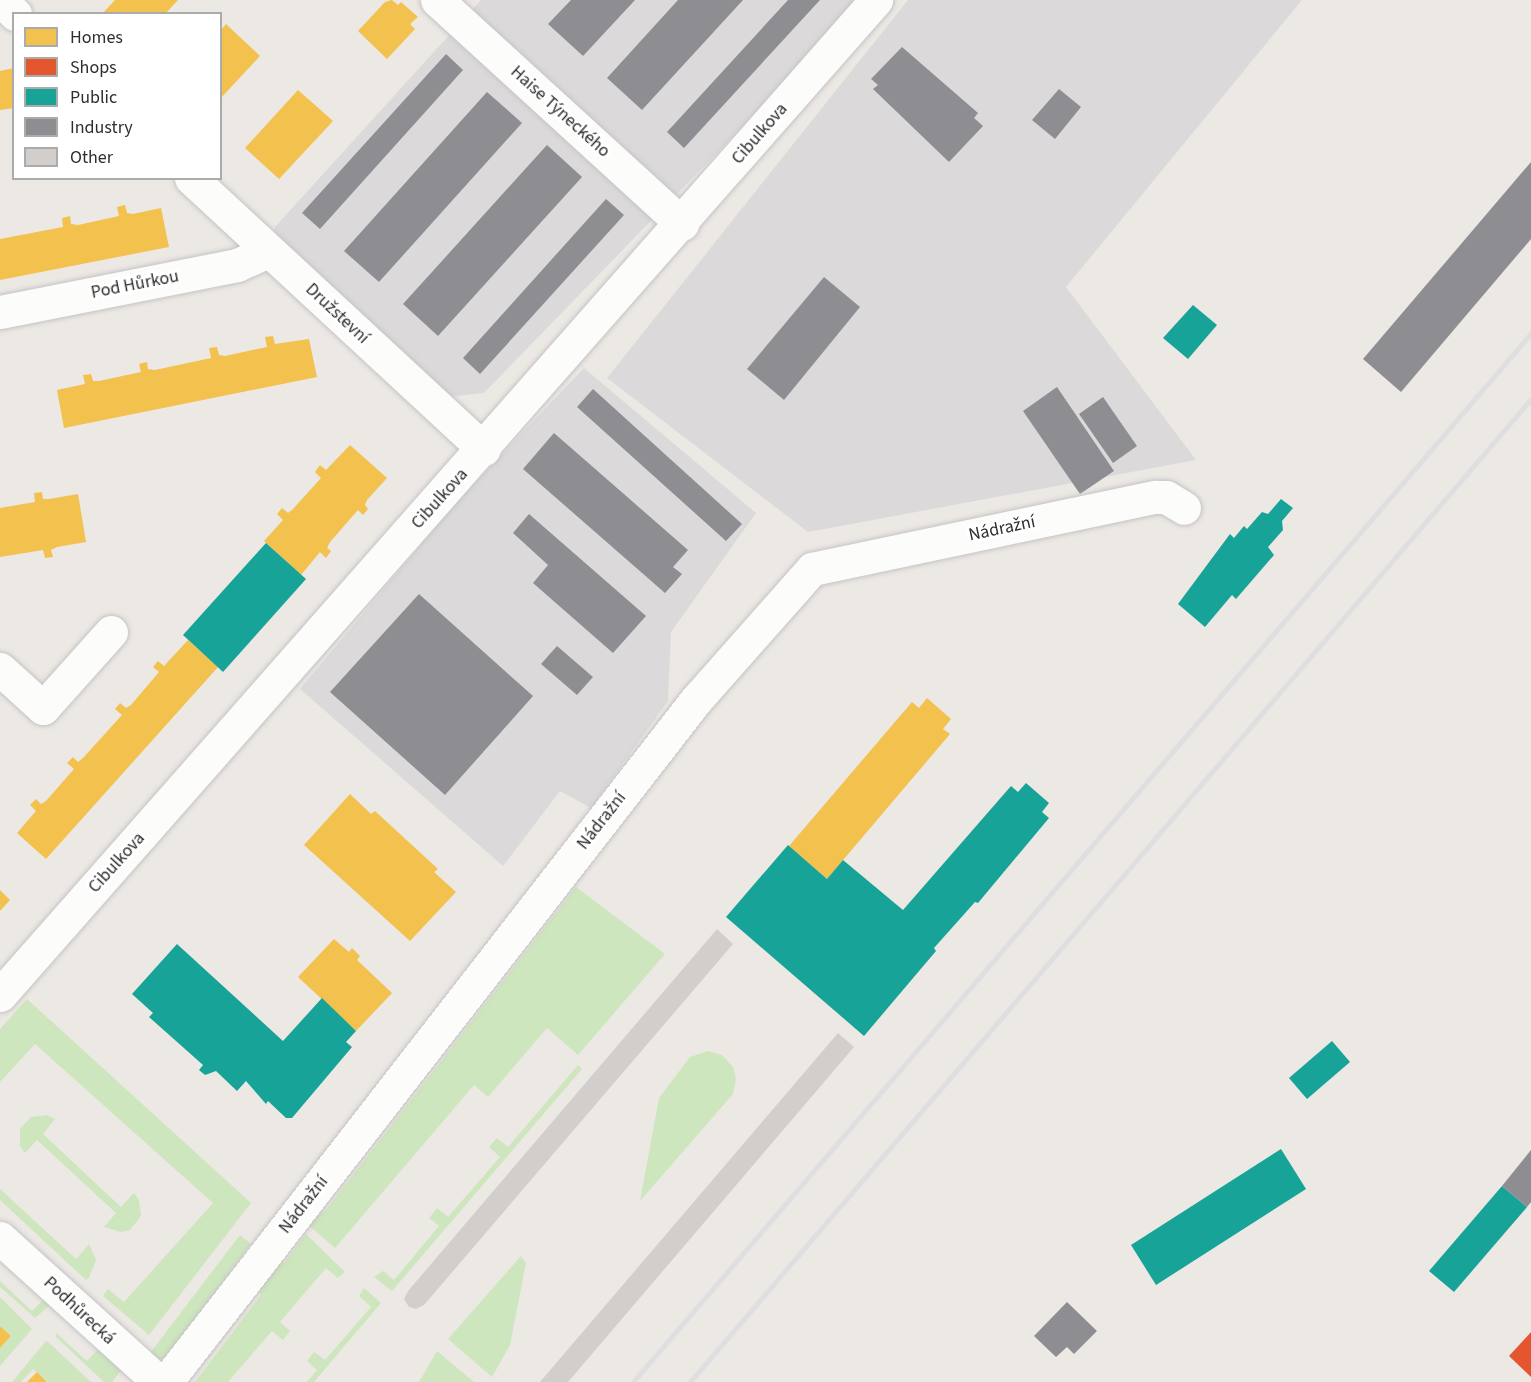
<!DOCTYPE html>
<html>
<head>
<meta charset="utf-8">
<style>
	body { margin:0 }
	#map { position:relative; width:1531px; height:1382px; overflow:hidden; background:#ece8e4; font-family:"Source Sans 3",sans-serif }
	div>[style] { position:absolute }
	.industrial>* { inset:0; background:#dcd9db }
	.green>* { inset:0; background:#cee6be }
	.homes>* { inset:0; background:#f2c14e }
	.shops>* { inset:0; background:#e4572e }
	.public>* { inset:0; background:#17a398 }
	.industry>* { inset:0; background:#8d8d92 }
	.building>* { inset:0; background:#d1cecb }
	.roads { filter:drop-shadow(0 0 2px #c5c4c5) drop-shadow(0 0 2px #c5c4c5) }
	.minor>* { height:33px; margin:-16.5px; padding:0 16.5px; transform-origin:16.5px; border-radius:16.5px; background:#fcfcfb }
	.rail>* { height:4.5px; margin:-2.25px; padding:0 2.25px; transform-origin:2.25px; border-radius:2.25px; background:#dfdfe1 }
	span { translate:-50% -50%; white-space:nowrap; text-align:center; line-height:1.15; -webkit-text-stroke:6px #fff; paint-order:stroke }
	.street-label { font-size:18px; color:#2e2e2e }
	.legend { position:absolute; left:12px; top:12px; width:210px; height:168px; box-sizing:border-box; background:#fff; border:2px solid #ababab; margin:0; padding:8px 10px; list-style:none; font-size:18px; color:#2e2e2e }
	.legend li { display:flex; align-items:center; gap:12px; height:30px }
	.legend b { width:30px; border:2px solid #ababab }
</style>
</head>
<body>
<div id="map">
	<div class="industrial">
		<i style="clip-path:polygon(481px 0,865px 0,484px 393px,429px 399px,268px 251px,275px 227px)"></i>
		<i style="clip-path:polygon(908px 0,1302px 0,1066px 287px,1196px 460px,808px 532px,607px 378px)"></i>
		<i style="clip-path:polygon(584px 368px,756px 513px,671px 632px,668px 701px,591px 808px,560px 791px,503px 866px,300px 689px,460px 498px)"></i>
	</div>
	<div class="green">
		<i style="clip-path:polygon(576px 887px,665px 954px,578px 1055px,547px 1028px,488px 1097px,474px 1085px,335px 1248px,306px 1223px,326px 1210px)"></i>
		<i style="clip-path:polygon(27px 999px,251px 1203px,149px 1335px,103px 1296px,108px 1289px,124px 1302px,213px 1203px,35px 1044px,0 1082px,0 1029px)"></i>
		<i style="clip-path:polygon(708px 1051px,722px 1055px,733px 1067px,736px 1079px,733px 1094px,640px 1201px,659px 1098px,690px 1057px)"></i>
		<i style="clip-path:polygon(578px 1065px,582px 1069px,392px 1291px,374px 1277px,383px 1271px,394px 1280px,439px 1226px,429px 1218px,437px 1208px,448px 1217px,500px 1157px,489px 1147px,497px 1138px,508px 1147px)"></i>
		<i style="clip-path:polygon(47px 1115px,55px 1119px,43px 1134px,121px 1207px,134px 1193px,139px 1200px,141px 1216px,130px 1230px,121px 1232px,104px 1227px,116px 1213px,37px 1140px,25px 1153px,20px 1146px,20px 1129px,31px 1117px)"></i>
		<i style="clip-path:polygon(0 1189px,76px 1259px,89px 1244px,96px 1260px,89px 1278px,86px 1280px,0 1200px)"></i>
		<i style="clip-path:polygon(306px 1234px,345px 1272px,338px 1278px,326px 1268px,280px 1322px,290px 1331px,283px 1340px,272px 1331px,228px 1382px,195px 1382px,261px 1295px,257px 1287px,278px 1259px,284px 1263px)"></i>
		<i style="clip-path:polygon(240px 1235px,251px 1244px,194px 1321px,164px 1359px,147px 1357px)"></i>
		<i style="clip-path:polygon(521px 1256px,526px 1263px,510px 1345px,492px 1377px,448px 1339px)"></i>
		<i style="clip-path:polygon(0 1281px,32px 1311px,46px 1297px,52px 1303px,35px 1318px,0 1287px)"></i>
		<i style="clip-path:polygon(364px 1288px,381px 1303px,314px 1382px,307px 1382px,317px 1370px,307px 1361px,314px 1352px,325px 1360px,371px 1307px,359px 1296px)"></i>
		<i style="clip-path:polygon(0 1297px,32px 1329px,0 1366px,0 1348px,11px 1336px,0 1326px)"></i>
		<i style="clip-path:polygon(56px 1333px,87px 1361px,100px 1347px,123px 1368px,112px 1382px,104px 1382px,56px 1337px)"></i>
		<i style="clip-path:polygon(46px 1341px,48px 1342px,91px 1382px,48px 1382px,33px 1369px,21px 1382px,12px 1382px)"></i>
		<i style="clip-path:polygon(437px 1351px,474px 1382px,419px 1382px)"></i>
	</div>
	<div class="homes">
		<i style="clip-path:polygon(115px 0,178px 0,165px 14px,102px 14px)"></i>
		<i style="clip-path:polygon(392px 0,398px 5px,401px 2px,418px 17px,410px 24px,415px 29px,387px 59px,358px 31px,385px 2px)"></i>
		<i style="clip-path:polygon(226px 24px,260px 56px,220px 99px,220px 31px)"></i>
		<i style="clip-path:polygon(14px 68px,14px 108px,0 110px,0 71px)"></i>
		<i style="clip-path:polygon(298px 90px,333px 121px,279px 179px,245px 148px)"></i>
		<i style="clip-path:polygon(125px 205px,127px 213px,133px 214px,161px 208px,169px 247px,0 280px,0 239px,63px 227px,62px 218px,70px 216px,71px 224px,78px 225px,119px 216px,117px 207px)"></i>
		<i style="clip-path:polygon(273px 336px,275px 344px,309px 339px,317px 377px,64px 428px,57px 390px,85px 384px,83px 375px,91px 374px,93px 381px,99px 381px,141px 372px,139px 364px,147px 362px,148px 369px,155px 370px,211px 358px,209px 348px,217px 347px,219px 355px,225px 356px,267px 347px,265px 337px)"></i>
		<i style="clip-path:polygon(350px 445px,387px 478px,367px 500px,365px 505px,368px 509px,363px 515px,358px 510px,330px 542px,327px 548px,331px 551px,326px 558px,320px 552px,301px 575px,264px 541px,283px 520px,277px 514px,282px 508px,288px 513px,293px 509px,321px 478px,315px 472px,320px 465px,326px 470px)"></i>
		<i style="clip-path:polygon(42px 492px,43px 499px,49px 499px,78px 494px,86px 542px,57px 547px,51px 550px,53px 557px,45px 558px,43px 550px,0 557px,0 508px,35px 502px,34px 493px)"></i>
		<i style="clip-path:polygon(188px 640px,218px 667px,46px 859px,17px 833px,36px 811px,30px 805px,36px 799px,41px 804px,46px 801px,74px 769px,67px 763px,73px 757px,78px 762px,83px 758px,122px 715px,115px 709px,120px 703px,126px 708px,131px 705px,159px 672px,153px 667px,158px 661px,164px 666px)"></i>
		<i style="clip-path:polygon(927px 698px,951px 719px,943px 729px,950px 734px,827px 879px,789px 846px,912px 702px,919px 708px)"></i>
		<i style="clip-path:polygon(350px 794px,371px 814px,375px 811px,438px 869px,434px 872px,456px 892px,410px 941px,304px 845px)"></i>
		<i style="clip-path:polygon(0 890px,10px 900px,0 911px)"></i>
		<i style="clip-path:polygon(334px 939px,349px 952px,352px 948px,360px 956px,357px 960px,392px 993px,356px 1031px,298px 977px)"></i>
		<i style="clip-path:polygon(0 1326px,11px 1336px,0 1348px)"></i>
		<i style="clip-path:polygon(37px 1372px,47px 1382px,27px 1382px)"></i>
	</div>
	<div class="shops">
		<i style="clip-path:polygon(1531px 1332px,1531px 1377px,1509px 1356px)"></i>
	</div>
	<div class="public">
		<i style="clip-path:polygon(1193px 305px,1217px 325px,1188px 359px,1163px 338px)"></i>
		<i style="clip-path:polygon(1281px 499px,1293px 508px,1282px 521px,1283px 530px,1268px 547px,1274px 555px,1236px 599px,1232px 595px,1205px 627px,1178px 604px,1230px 534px,1234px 538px,1244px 526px,1247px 529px,1262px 512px,1268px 514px)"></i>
		<i style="clip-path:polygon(266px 543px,306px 579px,223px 672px,183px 635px)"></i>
		<i style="clip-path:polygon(1026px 783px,1049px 803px,1042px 812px,1049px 818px,978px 903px,975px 902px,934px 948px,936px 951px,864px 1036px,726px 917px,788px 845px,827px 879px,843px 860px,903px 910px,1011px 786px,1018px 792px)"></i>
		<i style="clip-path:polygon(177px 944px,283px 1041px,322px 998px,356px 1031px,346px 1042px,352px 1047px,292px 1118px,286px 1118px,268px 1101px,266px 1104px,246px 1081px,237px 1091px,216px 1071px,205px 1075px,199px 1070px,203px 1065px,149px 1017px,153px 1013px,132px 994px)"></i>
		<i style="clip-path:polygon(1332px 1041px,1350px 1062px,1307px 1099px,1289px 1078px)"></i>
		<i style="clip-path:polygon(1281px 1149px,1306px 1189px,1156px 1285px,1131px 1245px)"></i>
		<i style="clip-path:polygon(1502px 1186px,1527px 1207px,1454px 1292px,1429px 1271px)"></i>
	</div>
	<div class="industry">
		<i style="clip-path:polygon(571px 0,635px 0,583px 56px,548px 24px)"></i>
		<i style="clip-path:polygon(678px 0,743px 0,642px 110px,607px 78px)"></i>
		<i style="clip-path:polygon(788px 0,820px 0,684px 148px,667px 132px)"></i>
		<i style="clip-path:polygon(902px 47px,978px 113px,974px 118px,983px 126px,949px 162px,873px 89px,878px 85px,871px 79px)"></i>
		<i style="clip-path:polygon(446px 54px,463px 70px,320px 229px,302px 213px)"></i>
		<i style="clip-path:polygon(1059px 89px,1081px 107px,1055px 139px,1032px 120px)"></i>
		<i style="clip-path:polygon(487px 92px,522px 123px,379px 282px,344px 251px)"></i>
		<i style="clip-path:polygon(547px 145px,582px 177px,438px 336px,403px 304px)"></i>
		<i style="clip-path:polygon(1531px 162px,1531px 239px,1401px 392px,1363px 359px)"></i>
		<i style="clip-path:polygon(606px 199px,624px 215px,480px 374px,463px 358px)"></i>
		<i style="clip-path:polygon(824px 277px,860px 307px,784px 400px,747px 369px)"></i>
		<i style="clip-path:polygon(1057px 387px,1114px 471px,1080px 494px,1023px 411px)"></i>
		<i style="clip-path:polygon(593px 389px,742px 524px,726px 541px,577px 407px)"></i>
		<i style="clip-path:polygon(1103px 397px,1137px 446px,1113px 463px,1079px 414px)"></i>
		<i style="clip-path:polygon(554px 433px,688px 550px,673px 567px,682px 574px,665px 593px,523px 469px)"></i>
		<i style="clip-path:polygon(529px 514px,646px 616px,613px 653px,533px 583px,548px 565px,513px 533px)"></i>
		<i style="clip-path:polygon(419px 594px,533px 696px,445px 795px,330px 692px)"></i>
		<i style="clip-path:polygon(557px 646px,593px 677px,577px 695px,541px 664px)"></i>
		<i style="clip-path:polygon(1531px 1150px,1531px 1202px,1527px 1207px,1502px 1186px)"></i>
		<i style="clip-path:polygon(1067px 1302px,1097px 1331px,1074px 1354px,1067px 1347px,1056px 1357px,1034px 1336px)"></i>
	</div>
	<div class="building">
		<i style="clip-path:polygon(717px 929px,733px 944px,424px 1305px,416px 1309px,409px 1307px,404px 1299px,408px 1291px)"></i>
		<i style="clip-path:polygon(838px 1033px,854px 1047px,568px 1382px,540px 1382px)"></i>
	</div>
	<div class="roads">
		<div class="minor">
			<i style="left:1px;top:0;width:20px;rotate:45deg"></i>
			<i style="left:437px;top:0;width:332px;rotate:42.4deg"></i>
			<i style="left:191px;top:178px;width:399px;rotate:42.8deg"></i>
			<i style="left:0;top:312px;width:242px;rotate:-11.2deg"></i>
			<i style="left:237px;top:265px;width:34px;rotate:-24deg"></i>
			<i style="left:0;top:669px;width:58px;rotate:42.2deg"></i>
			<i style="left:43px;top:708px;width:102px;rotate:-48.2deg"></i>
			<i style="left:0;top:995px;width:1326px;rotate:-48.64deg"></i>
			<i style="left:0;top:1238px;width:215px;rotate:42.2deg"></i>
			<i style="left:166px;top:1382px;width:864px;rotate:-52.15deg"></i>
			<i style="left:696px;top:700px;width:175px;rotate:-48.5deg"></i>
			<i style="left:812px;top:569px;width:350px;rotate:-11.9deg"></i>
			<i style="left:1155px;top:497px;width:11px"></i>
			<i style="left:1166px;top:497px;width:21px;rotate:31deg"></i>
		</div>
	</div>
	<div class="rail">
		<i style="left:633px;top:1382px;width:1381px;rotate:-49.43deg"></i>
		<i style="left:690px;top:1382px;width:1294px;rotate:-49.45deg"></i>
	</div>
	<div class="street-label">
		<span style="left:560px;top:112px;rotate:42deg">Haise Týneckého</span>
		<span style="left:760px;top:134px;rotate:-49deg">Cibulkova</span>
		<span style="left:135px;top:285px;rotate:-11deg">Pod Hůrkou</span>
		<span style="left:337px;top:314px;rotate:43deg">Družstevní</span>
		<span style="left:440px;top:499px;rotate:-48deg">Cibulkova</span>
		<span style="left:1002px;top:529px;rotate:-12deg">Nádražní</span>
		<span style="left:602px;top:821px;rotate:-52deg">Nádražní</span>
		<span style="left:117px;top:863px;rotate:-48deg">Cibulkova</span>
		<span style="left:304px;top:1205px;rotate:-52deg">Nádražní</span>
		<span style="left:79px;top:1311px;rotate:43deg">Podhůrecká</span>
	</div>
	<ul class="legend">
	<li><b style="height:16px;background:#f2c14e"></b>Homes</li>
	<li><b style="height:16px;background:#e4572e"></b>Shops</li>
	<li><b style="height:16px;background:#17a398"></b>Public</li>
	<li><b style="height:16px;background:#8d8d92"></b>Industry</li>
	<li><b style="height:16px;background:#d1cecb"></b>Other</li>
	</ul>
</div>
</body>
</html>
